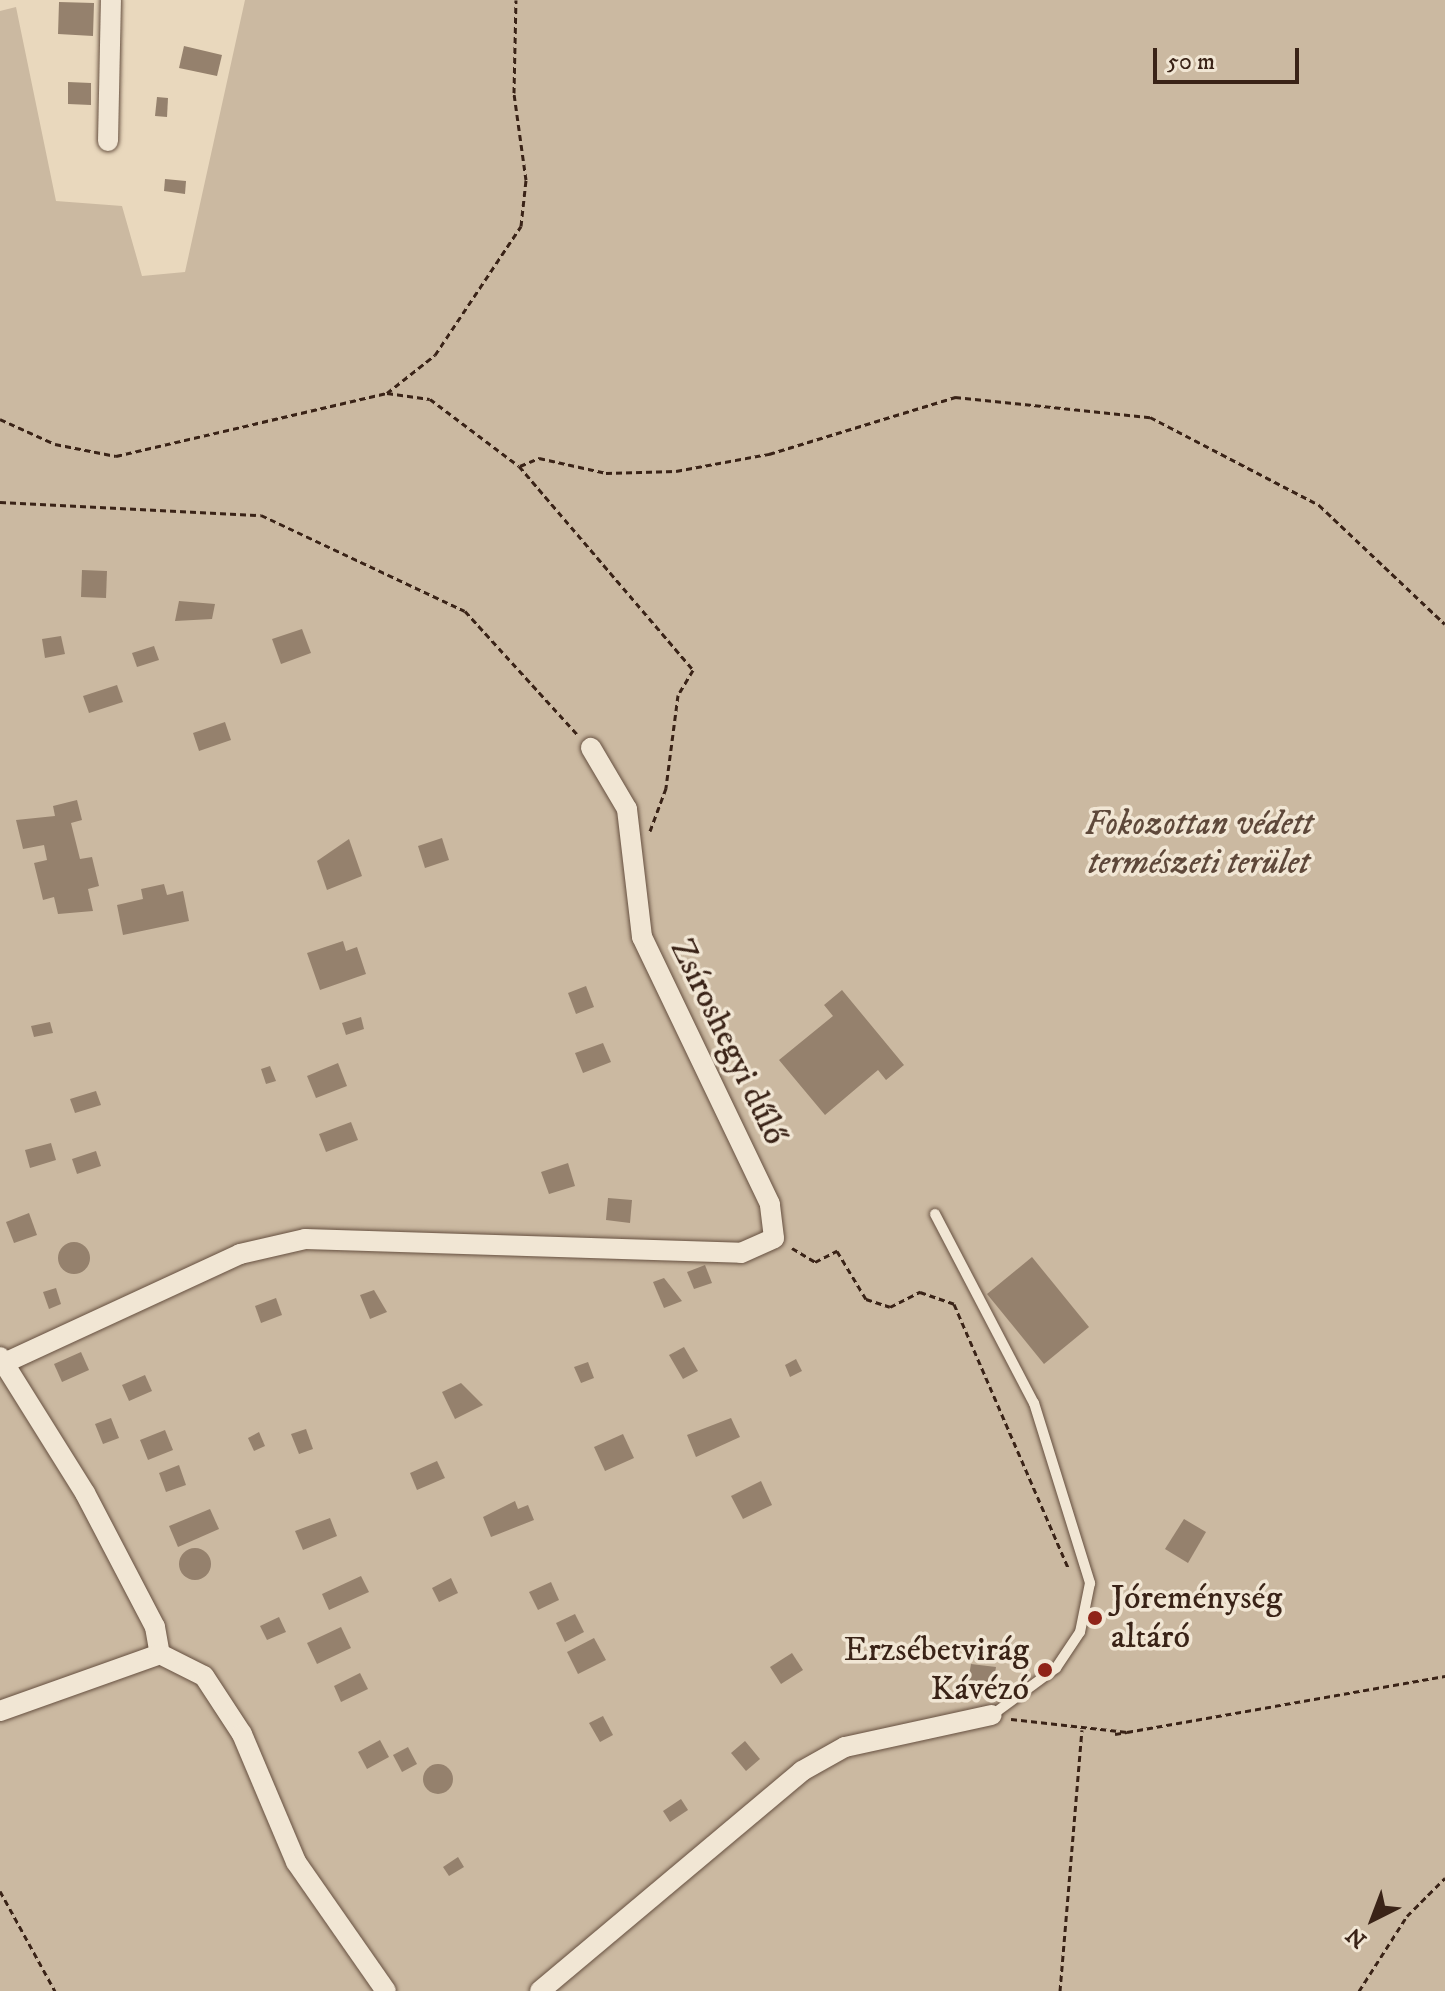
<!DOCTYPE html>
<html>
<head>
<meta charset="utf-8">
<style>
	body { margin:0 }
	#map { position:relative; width:1445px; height:1991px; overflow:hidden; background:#e9d8bd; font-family:"IM FELL DW Pica",serif }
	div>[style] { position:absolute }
	.green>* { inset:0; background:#cbb9a1 }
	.building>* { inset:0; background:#95816d }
	.round { border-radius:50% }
	.path>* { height:3px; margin-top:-1.5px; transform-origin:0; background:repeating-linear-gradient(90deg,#3a2317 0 6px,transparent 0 10px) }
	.roads { filter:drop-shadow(0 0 2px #665040) drop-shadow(0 0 2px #665040) }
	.service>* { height:10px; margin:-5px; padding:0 5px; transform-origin:5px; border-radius:5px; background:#f1e6d4 }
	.minor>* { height:20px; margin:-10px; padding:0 10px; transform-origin:10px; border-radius:10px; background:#f1e6d4 }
	.dots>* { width:22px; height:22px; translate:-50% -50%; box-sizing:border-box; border:4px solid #f1e6d4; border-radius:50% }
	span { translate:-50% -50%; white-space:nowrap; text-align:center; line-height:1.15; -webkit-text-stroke:7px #f1e6d4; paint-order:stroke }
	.park-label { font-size:34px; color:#5e483a; font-style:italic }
	.street-label { font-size:34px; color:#3a2317 }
	.poi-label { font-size:34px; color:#3a2317 }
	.left { translate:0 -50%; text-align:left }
	.right { translate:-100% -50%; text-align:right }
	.north { position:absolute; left:1333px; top:1879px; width:80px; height:80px; -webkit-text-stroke:6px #f1e6d4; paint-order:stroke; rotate:222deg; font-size:22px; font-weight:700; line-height:32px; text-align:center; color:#3a2317 }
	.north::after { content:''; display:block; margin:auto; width:28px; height:36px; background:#3a2317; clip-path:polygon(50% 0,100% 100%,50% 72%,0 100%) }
	.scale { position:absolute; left:1153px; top:48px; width:146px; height:36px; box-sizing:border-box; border:4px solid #3a2317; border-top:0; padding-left:10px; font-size:24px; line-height:28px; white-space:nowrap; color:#3a2317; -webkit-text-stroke:6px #f1e6d4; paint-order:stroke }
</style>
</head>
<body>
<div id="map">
	<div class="green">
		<i style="clip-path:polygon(245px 0,1445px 0,1445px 1991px,0 1991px,0 11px,16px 7px,56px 201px,122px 206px,142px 276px,185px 272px)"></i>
	</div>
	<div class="building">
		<i style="clip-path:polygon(59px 2px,94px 3px,93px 36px,58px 34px)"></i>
		<i style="clip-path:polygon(184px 46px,222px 55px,217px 76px,179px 68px)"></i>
		<i style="clip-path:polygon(68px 82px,91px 83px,91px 105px,68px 104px)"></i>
		<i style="clip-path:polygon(157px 97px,168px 98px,167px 117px,155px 116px)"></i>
		<i style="clip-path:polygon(165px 179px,186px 181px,185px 194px,164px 191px)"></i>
		<i style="clip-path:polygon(82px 570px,107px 571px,106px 598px,81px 597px)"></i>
		<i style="clip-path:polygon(179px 601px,215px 604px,212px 619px,175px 621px)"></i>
		<i style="clip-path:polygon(302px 629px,311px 653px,281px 664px,272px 639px)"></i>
		<i style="clip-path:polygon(61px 636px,65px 654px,45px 658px,42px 639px)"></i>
		<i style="clip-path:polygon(154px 646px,159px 660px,137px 667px,132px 653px)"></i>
		<i style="clip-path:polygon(117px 685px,123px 702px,89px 713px,83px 696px)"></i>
		<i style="clip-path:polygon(225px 722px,231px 740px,199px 751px,193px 733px)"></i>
		<i style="clip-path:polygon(77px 800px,82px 820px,71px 823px,80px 859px,92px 857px,99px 886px,88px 889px,93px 911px,58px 914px,54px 897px,43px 900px,34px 863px,47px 860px,44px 845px,23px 849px,16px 820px,55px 816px,53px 806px)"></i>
		<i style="clip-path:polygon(442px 838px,449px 860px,425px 868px,418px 846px)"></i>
		<i style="clip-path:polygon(349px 839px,362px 876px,327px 890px,317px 861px)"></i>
		<i style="clip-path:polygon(164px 884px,167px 895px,183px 891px,189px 921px,123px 935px,117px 905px,143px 899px,141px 889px)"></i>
		<i style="clip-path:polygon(343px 941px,346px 951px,357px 947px,366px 974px,320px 990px,307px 953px)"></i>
		<i style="clip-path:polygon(586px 986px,594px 1007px,576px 1014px,568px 993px)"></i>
		<i style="clip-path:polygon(842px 990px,904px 1065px,886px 1080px,878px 1070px,825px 1115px,779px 1060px,833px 1016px,824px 1005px)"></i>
		<i style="clip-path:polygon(361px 1017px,364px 1029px,346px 1035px,342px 1023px)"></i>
		<i style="clip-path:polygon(50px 1022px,53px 1033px,34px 1037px,31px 1026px)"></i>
		<i style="clip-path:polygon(603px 1043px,611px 1062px,583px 1073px,575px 1053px)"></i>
		<i style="clip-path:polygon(338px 1063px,347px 1086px,316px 1098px,307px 1076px)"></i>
		<i style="clip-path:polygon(270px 1066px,276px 1081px,266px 1084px,261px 1069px)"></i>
		<i style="clip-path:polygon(96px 1091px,101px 1105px,75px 1113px,70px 1099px)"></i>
		<i style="clip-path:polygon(351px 1122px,358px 1140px,326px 1152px,319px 1134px)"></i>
		<i style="clip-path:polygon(51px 1143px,56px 1160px,30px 1168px,25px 1150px)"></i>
		<i style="clip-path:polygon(96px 1151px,101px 1166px,77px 1174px,72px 1159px)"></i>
		<i style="clip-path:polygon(568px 1163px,575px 1186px,549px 1194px,541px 1172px)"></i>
		<i style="clip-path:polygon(608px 1198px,632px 1200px,630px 1223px,606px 1220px)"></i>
		<i style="clip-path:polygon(29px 1213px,37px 1235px,14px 1243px,6px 1222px)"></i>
		<i class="round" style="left:58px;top:1242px;width:32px;height:32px"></i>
		<i style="clip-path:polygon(1032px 1257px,1089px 1327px,1044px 1364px,987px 1294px)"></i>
		<i style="clip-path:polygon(705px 1265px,712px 1283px,694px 1289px,687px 1272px)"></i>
		<i style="clip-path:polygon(664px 1278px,682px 1301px,664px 1308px,653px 1282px)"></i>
		<i style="clip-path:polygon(56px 1288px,61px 1304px,49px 1309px,43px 1292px)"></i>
		<i style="clip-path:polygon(374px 1290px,387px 1312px,370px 1319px,360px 1295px)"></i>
		<i style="clip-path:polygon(276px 1298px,282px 1315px,261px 1323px,255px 1306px)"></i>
		<i style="clip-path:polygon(684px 1347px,698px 1371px,683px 1379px,669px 1355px)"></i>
		<i style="clip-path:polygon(81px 1352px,89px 1370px,62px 1382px,54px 1364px)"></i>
		<i style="clip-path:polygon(796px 1359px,802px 1371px,790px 1377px,785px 1365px)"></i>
		<i style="clip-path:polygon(588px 1362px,594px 1378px,581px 1383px,574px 1367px)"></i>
		<i style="clip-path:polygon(145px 1375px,152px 1391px,129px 1401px,122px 1385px)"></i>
		<i style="clip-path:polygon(461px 1383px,483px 1405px,455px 1419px,442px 1392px)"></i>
		<i style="clip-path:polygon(111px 1418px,119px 1438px,103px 1444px,95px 1424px)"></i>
		<i style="clip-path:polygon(731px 1418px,740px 1437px,696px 1457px,687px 1435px)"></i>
		<i style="clip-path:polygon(306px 1429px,313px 1449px,299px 1454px,291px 1434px)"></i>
		<i style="clip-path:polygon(165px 1430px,173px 1450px,148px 1460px,140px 1440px)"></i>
		<i style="clip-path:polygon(259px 1432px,265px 1446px,254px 1451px,248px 1438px)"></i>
		<i style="clip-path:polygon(623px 1434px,634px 1458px,605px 1471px,594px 1447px)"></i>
		<i style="clip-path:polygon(437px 1461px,445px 1478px,417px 1490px,410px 1473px)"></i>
		<i style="clip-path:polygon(179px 1465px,186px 1485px,166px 1492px,159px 1473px)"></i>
		<i style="clip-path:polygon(761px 1481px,772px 1505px,743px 1519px,731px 1496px)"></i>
		<i style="clip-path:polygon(515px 1501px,518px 1509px,528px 1505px,534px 1520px,491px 1537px,483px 1517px)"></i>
		<i style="clip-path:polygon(210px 1509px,219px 1529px,178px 1547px,169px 1526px)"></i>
		<i style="clip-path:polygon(330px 1518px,337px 1536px,303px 1550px,295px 1531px)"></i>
		<i style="clip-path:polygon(1184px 1519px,1206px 1532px,1188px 1563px,1165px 1549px)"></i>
		<i class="round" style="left:179px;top:1548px;width:32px;height:32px"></i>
		<i style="clip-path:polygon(361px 1576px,369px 1592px,329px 1610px,322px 1594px)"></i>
		<i style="clip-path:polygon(451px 1578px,458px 1593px,439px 1602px,432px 1588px)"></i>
		<i style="clip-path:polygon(551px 1582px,559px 1600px,538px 1610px,529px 1592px)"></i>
		<i style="clip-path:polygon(575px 1614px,584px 1632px,565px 1642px,556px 1623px)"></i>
		<i style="clip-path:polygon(279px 1617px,286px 1632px,267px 1640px,260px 1626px)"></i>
		<i style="clip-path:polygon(341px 1627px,351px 1648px,317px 1664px,307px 1643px)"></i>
		<i style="clip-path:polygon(594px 1638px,606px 1660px,578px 1674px,567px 1652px)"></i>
		<i style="clip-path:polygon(792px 1653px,803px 1670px,781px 1684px,770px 1667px)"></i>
		<i style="clip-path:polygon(971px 1664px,996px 1667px,993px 1686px,968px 1682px)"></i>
		<i style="clip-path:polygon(360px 1673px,368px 1689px,341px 1702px,334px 1686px)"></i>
		<i style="clip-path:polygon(603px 1716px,613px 1735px,600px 1742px,589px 1723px)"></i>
		<i style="clip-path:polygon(380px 1740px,389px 1757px,367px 1769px,358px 1752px)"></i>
		<i style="clip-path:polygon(745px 1741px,760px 1759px,746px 1771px,731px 1753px)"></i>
		<i style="clip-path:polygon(408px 1747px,417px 1764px,402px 1772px,393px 1755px)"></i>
		<i class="round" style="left:423px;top:1764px;width:30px;height:30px"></i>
		<i style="clip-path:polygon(681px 1799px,688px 1810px,670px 1822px,663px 1811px)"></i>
		<i style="clip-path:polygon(458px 1857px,464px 1867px,449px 1876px,443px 1867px)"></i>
	</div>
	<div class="path">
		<i style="left:387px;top:393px;width:61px;rotate:-38.4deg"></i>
		<i style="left:435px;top:355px;width:155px;rotate:-56.3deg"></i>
		<i style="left:521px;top:226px;width:46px;rotate:-83.8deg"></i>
		<i style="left:526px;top:180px;width:88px;rotate:-97.9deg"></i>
		<i style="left:514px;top:93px;width:93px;rotate:-88.8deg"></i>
		<i style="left:0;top:419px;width:60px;rotate:24.4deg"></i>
		<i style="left:55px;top:444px;width:62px;rotate:11.1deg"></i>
		<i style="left:116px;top:456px;width:278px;rotate:-13.1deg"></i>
		<i style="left:387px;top:393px;width:43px;rotate:7.9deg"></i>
		<i style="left:430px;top:399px;width:111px;rotate:37deg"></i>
		<i style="left:519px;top:466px;width:268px;rotate:49.5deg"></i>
		<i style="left:693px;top:670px;width:29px;rotate:121deg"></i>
		<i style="left:678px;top:695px;width:94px;rotate:97.4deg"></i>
		<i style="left:666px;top:788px;width:46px;rotate:110.4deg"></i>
		<i style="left:520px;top:466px;width:21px;rotate:-23deg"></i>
		<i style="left:539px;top:458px;width:69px;rotate:12.6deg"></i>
		<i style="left:606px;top:473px;width:70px;rotate:-1.6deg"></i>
		<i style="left:676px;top:471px;width:95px;rotate:-10.4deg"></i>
		<i style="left:769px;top:454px;width:195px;rotate:-17deg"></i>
		<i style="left:955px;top:397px;width:196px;rotate:5.9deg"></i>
		<i style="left:1150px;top:417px;width:191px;rotate:27.5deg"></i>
		<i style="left:1319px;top:505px;width:173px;rotate:43.4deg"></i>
		<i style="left:0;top:502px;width:261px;rotate:2.9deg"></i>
		<i style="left:261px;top:515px;width:225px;rotate:25.2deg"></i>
		<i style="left:465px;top:611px;width:166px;rotate:47.7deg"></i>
		<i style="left:792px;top:1248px;width:27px;rotate:31deg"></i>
		<i style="left:815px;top:1262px;width:25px;rotate:-27deg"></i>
		<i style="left:837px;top:1251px;width:56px;rotate:58.9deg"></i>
		<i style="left:866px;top:1299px;width:25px;rotate:18deg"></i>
		<i style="left:890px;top:1307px;width:34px;rotate:-27deg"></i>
		<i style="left:920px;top:1292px;width:36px;rotate:19deg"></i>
		<i style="left:954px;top:1304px;width:287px;rotate:66.6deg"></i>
		<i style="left:1011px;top:1719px;width:117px;rotate:6.4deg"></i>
		<i style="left:1127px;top:1732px;width:323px;rotate:-10deg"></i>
		<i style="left:1115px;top:1734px;width:12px;rotate:-9deg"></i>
		<i style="left:0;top:1891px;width:114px;rotate:61.2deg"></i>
		<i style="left:1060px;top:1991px;width:262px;rotate:-85.2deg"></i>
		<i style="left:1359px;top:1991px;width:89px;rotate:-57.4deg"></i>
		<i style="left:1407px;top:1916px;width:54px;rotate:-45deg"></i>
	</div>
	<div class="roads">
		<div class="service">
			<i style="left:935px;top:1214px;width:213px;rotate:62.4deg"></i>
			<i style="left:1034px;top:1403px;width:189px;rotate:72.7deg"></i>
			<i style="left:1090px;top:1583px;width:50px;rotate:101.5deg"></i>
			<i style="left:1080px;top:1632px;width:43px;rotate:123.7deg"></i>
			<i style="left:1056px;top:1668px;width:79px;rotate:143.7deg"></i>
		</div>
		<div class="minor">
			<i style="left:108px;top:141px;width:141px;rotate:-88.8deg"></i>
			<i style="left:0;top:1357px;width:160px;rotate:58deg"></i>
			<i style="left:85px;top:1493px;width:151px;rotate:62.4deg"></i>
			<i style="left:155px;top:1627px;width:27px;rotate:80deg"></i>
			<i style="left:0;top:1365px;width:264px;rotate:-24.8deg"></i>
			<i style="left:240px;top:1254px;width:67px;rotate:-13deg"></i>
			<i style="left:305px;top:1239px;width:436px;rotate:1.8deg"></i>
			<i style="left:741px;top:1253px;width:36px;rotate:-24deg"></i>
			<i style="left:774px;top:1238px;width:34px;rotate:-97deg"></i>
			<i style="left:770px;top:1204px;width:296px;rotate:-115.6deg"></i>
			<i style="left:642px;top:937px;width:129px;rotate:-96.7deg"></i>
			<i style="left:627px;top:809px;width:71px;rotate:-120.5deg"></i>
			<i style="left:0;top:1711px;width:170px;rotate:-19.6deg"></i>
			<i style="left:160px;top:1654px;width:49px;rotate:26.6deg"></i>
			<i style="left:204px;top:1676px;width:69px;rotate:56.8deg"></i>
			<i style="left:242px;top:1734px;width:139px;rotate:67.1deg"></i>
			<i style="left:296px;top:1862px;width:157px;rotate:55.1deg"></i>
			<i style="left:540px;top:1991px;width:342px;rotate:-40deg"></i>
			<i style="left:802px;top:1771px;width:49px;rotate:-29.2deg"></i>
			<i style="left:845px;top:1747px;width:150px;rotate:-12.3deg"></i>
		</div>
	</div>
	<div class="dots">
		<i style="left:1095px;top:1618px;background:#8f2418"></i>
		<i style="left:1045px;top:1670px;background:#8f2418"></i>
	</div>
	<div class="park-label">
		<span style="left:1199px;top:844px">Fokozottan védett<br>természeti terület</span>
	</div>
	<div class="street-label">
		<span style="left:728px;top:1042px;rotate:64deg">Zsíroshegyi dűlő</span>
	</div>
	<div class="poi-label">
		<span class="left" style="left:1111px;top:1618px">Jóreménység<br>altáró</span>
		<span class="right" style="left:1029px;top:1670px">Erzsébetvirág<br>Kávézó</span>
	</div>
	<div class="north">N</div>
	<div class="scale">50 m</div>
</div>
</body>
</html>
